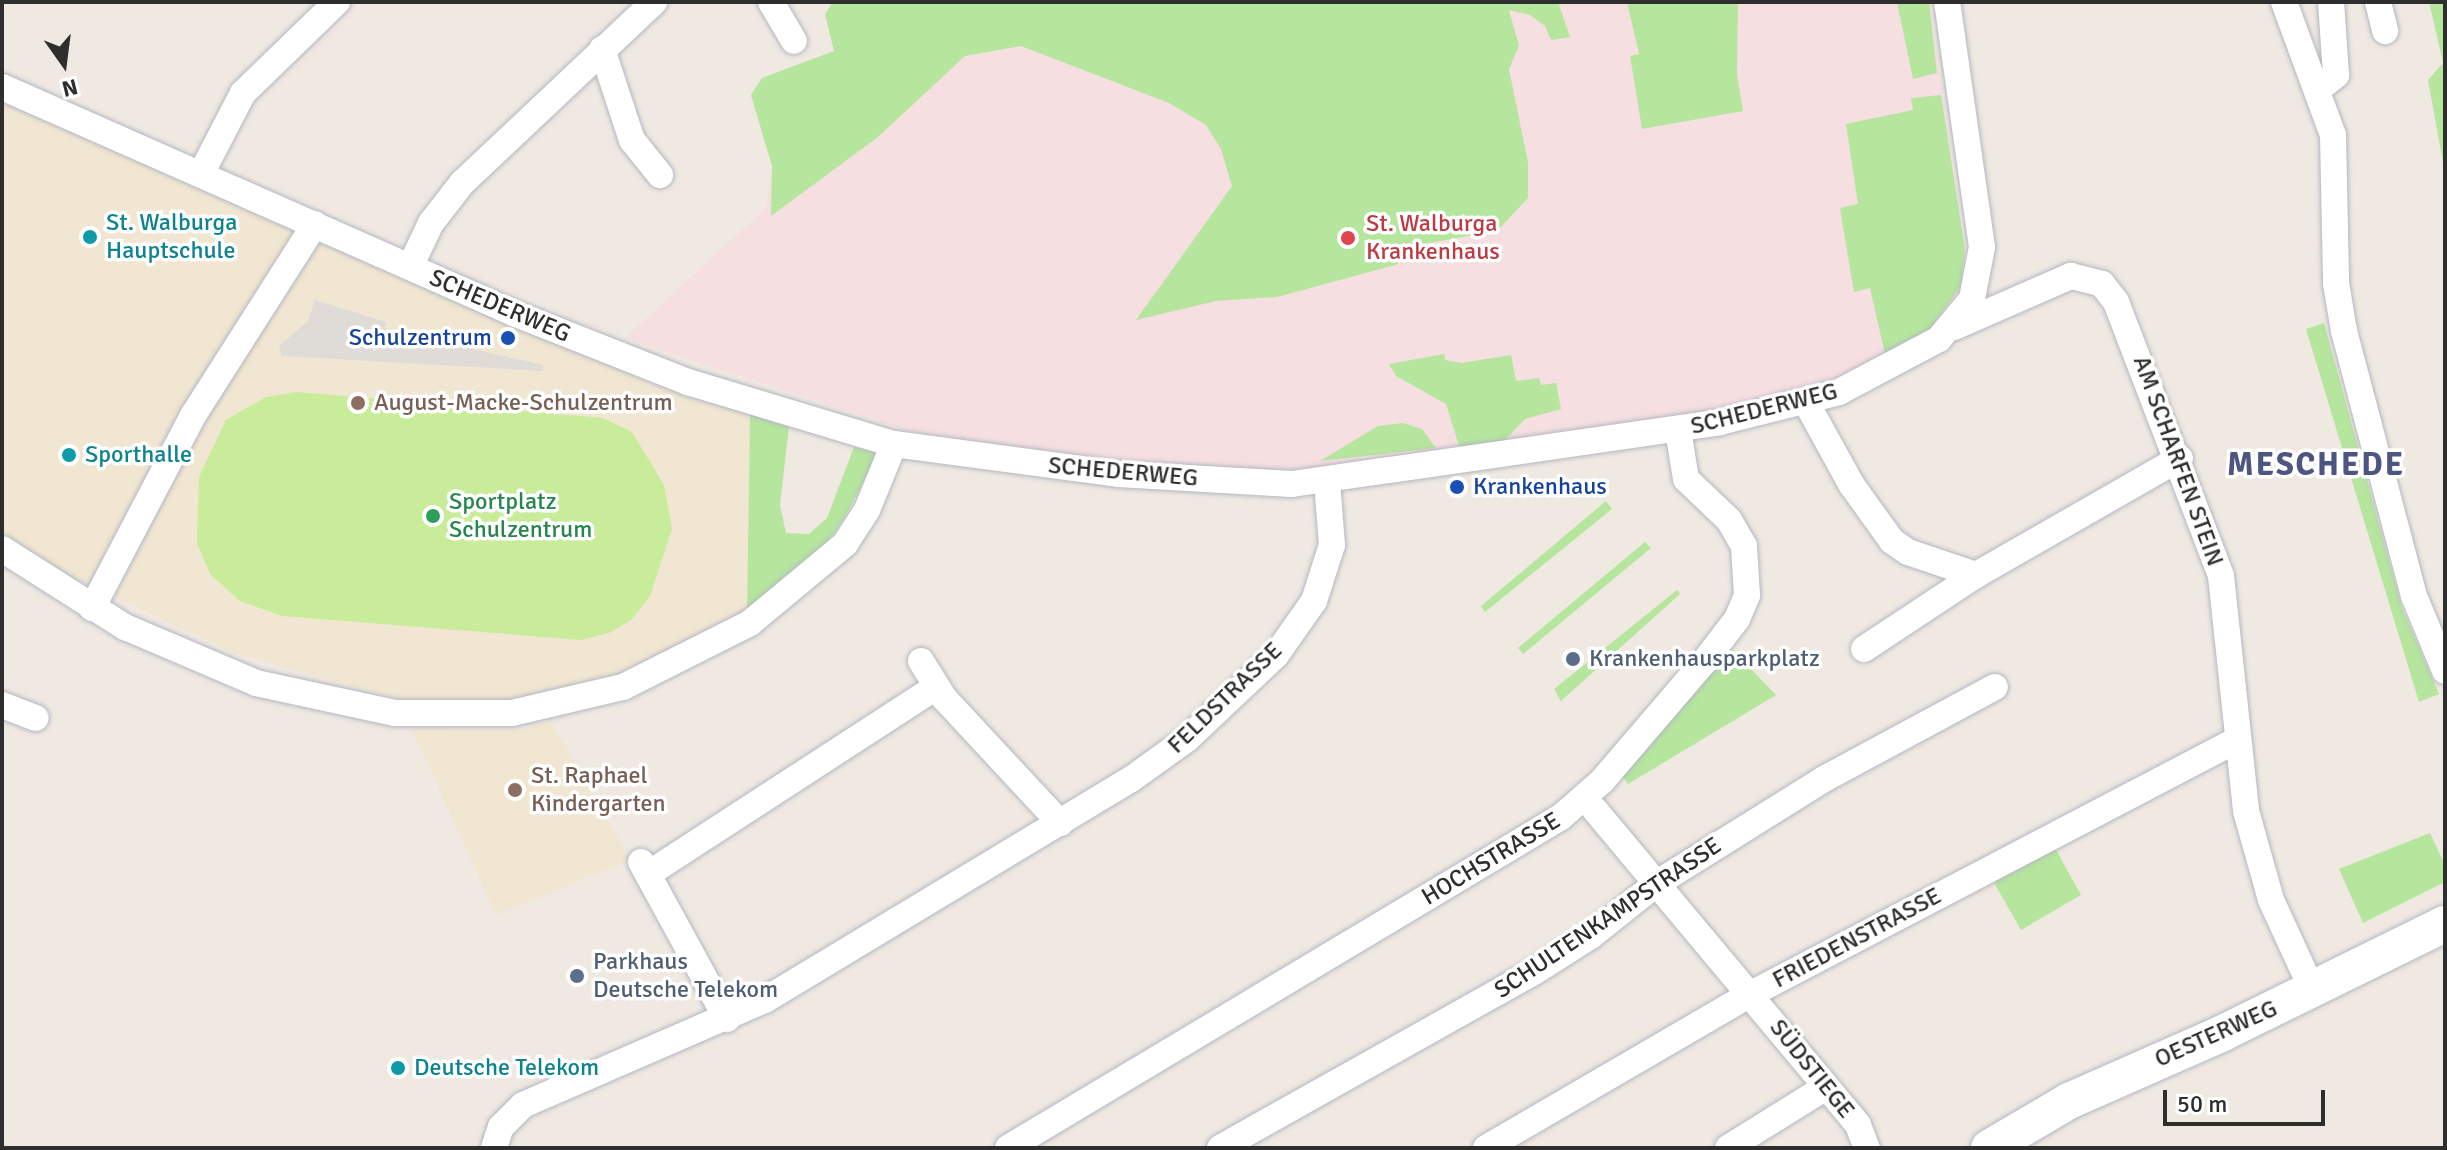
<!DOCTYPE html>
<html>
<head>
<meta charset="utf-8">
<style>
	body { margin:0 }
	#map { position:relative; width:2447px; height:1150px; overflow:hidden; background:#efe9e1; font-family:Signika,sans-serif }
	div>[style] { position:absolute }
	.education>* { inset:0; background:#f0e6d1 }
	.medical>* { inset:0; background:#f5dfe0 }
	.green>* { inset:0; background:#b6e59e }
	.pitch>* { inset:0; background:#c9ec9a }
	.plaza>* { inset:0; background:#dfdcd8 }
	.roads { filter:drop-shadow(0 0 2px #b4b7c1) drop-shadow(0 0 2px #b4b7c1) }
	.minor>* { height:26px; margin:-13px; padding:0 13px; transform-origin:13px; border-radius:13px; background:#fff }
	.secondary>* { height:36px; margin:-18px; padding:0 18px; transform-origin:18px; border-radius:18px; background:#fff }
	.dots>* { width:22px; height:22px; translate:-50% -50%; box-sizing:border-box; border:4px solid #fff; border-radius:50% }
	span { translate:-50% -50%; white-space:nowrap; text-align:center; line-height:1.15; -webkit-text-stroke:7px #fff; paint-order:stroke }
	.culture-label { font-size:24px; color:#0d838f }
	.left { translate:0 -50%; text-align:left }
	.health-label { font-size:24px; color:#be3a42 }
	.street-label { font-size:24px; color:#2e2e2e }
	.transit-label { font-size:24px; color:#164399 }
	.right { translate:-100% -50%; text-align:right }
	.education-label { font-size:24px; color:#785e54 }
	.leisure-label { font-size:24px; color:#27864d }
	.service-label { font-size:24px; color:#4e5e75 }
	.district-label { font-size:32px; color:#4d5680; font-weight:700; letter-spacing:2px }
	.frame { position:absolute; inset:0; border:4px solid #2e2e2e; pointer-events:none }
	.north { position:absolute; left:24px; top:24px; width:80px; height:80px; -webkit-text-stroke:6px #fff; paint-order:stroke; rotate:166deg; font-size:22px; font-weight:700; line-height:32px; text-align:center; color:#2e2e2e }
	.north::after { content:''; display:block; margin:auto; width:28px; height:36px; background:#2e2e2e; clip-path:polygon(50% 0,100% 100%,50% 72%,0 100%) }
	.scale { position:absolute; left:2163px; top:1090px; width:162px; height:36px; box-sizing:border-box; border:4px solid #2e2e2e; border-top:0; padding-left:10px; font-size:24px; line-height:28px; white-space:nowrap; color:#2e2e2e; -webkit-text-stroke:6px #fff; paint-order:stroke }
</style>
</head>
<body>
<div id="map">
	<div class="education">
		<i style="clip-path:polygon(2px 100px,496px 318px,676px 392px,750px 414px,747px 614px,652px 665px,554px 696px,477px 704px,395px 698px,232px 652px,45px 564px,19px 546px,2px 529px)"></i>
		<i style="clip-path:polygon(550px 721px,631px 860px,496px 915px,412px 729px,522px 730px)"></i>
	</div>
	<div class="medical">
		<i style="clip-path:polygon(833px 2px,1929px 2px,1965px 250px,1961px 286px,1951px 302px,1887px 363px,1804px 391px,1704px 412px,1505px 440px,1425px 456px,1316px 469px,1189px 468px,915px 433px,625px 338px,766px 208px,772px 166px,751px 95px,762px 78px,834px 51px,825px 14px)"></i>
	</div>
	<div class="green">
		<i style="clip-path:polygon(833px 2px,1558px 2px,1570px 37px,1551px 40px,1545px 26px,1530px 15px,1509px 10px,1519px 46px,1509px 69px,1528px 163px,1528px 198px,1497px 231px,1429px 243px,1395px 265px,1277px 297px,1216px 301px,1136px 320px,1232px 186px,1221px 149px,1206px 125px,1169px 103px,1021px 46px,965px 56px,878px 137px,771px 216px,772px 166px,751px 95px,762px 78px,834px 51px,825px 14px)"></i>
		<i style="clip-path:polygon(1627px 2px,1738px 2px,1737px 75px,1743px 111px,1642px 129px,1630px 56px,1639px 54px)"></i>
		<i style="clip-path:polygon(1897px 2px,1929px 2px,1937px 73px,1913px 79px)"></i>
		<i style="clip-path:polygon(2429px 2px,2445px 2px,2445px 174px,2428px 80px,2443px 63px)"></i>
		<i style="clip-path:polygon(1941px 95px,1965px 250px,1961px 286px,1926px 334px,1887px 363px,1870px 288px,1854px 292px,1840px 208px,1858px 204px,1846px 124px,1913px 110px,1911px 98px)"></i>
		<i style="clip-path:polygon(2324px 323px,2402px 608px,2439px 694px,2419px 702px,2306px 329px)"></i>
		<i style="clip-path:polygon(1444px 354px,1445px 360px,1462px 363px,1511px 355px,1516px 381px,1539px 378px,1541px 385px,1556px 383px,1561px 409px,1525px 419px,1505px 440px,1460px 449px,1446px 404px,1396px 376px,1389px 364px)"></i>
		<i style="clip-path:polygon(750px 414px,789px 427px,780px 505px,786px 533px,809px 534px,827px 518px,854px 447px,879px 453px,842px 522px,815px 558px,747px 614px)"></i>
		<i style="clip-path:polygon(1403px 423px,1422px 429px,1436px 448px,1320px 461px,1378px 426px)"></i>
		<i style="clip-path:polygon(1606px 501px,1612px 509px,1485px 612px,1481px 606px)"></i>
		<i style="clip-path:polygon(1645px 542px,1651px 548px,1523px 654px,1518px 648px)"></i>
		<i style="clip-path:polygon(1677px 590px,1680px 594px,1561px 701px,1554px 689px)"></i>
		<i style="clip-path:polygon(1728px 645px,1776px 695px,1628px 784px,1618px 770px)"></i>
		<i style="clip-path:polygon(2430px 833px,2445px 865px,2445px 882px,2363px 923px,2339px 869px)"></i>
		<i style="clip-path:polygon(2055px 848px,2081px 895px,2021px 930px,1993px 881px)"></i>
	</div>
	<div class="pitch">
		<i style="clip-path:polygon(296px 392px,603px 418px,632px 432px,664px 485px,672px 529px,650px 596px,631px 620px,609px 633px,581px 640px,282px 616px,240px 601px,210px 574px,197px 543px,199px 477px,226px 420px,266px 397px)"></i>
	</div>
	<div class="plaza">
		<i style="clip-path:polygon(315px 300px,386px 322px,385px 329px,543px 365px,543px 371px,282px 356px,279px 346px,308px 321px)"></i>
	</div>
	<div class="roads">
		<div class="minor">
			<i style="left:771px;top:2px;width:45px;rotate:59.5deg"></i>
			<i style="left:2284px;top:2px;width:142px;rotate:69.8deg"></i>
			<i style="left:2333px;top:135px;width:148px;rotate:88.8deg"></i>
			<i style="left:2336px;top:283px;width:49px;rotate:80.5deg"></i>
			<i style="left:2344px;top:331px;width:274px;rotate:75.2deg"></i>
			<i style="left:2414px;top:596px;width:81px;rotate:67.5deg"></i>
			<i style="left:2378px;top:2px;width:30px;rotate:76deg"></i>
			<i style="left:602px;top:49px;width:96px;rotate:71.8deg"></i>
			<i style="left:632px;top:140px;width:45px;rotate:51.3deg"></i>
			<i style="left:2px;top:87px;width:562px;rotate:23.83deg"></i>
			<i style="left:516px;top:314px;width:185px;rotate:21.6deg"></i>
			<i style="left:688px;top:382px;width:215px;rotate:16.8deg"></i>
			<i style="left:894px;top:444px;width:226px;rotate:7.6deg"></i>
			<i style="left:1118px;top:474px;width:174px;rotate:3.3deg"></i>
			<i style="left:1292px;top:484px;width:432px;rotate:-8.2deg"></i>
			<i style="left:1720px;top:422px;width:123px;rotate:-14.1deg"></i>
			<i style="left:1839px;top:392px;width:113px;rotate:-27.9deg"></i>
			<i style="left:1939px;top:339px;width:52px;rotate:-50.5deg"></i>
			<i style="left:1972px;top:299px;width:53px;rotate:-79.1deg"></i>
			<i style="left:1982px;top:247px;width:247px;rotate:-98.1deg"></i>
			<i style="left:2320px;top:88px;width:21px;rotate:-39deg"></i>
			<i style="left:2336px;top:75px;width:73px;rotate:-93.9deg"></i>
			<i style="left:201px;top:174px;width:91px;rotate:-62.6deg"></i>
			<i style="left:243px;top:93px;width:131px;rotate:-44.1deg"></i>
			<i style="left:410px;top:267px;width:49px;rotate:-64.5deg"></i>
			<i style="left:431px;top:223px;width:51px;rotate:-52.2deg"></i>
			<i style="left:462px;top:183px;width:264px;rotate:-43.3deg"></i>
			<i style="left:1954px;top:327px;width:128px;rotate:-23.6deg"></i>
			<i style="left:2071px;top:276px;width:32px;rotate:14deg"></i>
			<i style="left:2102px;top:284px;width:23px;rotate:52deg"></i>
			<i style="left:2116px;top:302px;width:293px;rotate:69deg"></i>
			<i style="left:2221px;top:576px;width:236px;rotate:83.9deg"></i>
			<i style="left:2246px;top:811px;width:92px;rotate:74.3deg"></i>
			<i style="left:2271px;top:900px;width:98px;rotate:65.3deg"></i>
			<i style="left:1806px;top:402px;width:94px;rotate:61.2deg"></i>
			<i style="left:1851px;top:484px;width:70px;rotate:54.3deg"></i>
			<i style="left:1892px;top:541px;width:19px;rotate:35deg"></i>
			<i style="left:1908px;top:552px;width:72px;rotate:18.7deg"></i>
			<i style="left:1976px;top:575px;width:235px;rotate:-29.8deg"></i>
			<i style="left:2px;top:549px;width:146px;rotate:32.4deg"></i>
			<i style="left:125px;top:627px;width:142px;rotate:23.1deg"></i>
			<i style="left:256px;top:683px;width:142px;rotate:12.2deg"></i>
			<i style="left:395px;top:713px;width:117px"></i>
			<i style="left:512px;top:713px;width:114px;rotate:-13.2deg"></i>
			<i style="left:623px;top:687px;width:142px;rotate:-26.7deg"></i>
			<i style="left:750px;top:623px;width:124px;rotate:-39.7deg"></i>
			<i style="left:845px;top:544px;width:40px;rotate:-57.1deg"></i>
			<i style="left:867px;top:510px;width:71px;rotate:-67.8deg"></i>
			<i style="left:92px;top:608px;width:219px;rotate:-62.3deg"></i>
			<i style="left:194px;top:414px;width:225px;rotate:-57.5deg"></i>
			<i style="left:1864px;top:649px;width:134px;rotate:-33.5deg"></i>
			<i style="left:921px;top:661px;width:44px;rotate:58.1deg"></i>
			<i style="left:944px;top:698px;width:171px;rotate:47.1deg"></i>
			<i style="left:2px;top:705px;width:36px;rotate:21deg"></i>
			<i style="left:1595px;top:810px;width:410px;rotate:50.1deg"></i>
			<i style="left:1858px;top:1125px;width:25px;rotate:69deg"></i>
			<i style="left:641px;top:862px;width:179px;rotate:61.3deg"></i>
			<i style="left:648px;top:874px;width:343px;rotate:-33deg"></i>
			<i style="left:494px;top:1148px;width:22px;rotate:-72deg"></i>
			<i style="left:501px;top:1127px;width:31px;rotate:-45deg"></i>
			<i style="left:523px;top:1105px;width:264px;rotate:-23.5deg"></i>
			<i style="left:765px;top:1000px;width:426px;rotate:-31.1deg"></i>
			<i style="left:1130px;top:780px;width:70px;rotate:-35.7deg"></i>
			<i style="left:1187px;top:739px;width:122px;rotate:-43.3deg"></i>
			<i style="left:1276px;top:655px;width:66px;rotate:-54.9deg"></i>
			<i style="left:1314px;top:601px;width:59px;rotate:-72.2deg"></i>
			<i style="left:1332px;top:545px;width:64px;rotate:-94.5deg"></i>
			<i style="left:1008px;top:1148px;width:644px;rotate:-30.9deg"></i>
			<i style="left:1561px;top:817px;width:55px;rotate:-41.3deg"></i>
			<i style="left:1602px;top:781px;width:157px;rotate:-49.4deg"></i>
			<i style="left:1704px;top:662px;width:54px;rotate:-52.5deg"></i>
			<i style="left:1737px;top:619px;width:26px;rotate:-67deg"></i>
			<i style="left:1747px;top:595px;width:49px;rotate:-93.5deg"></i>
			<i style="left:1744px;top:546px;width:30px;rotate:-120deg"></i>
			<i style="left:1729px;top:520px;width:59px;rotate:-136.4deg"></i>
			<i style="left:1686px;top:479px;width:50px;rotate:-99.3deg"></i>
			<i style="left:1220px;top:1148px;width:360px;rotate:-29.3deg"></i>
			<i style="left:1534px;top:972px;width:69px;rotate:-32.5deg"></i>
			<i style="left:1592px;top:935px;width:82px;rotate:-38.6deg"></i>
			<i style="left:1656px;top:884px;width:198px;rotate:-32deg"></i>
			<i style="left:1824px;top:779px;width:194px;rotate:-28.3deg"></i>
			<i style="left:1486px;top:1148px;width:306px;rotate:-30.2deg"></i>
			<i style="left:1751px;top:994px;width:546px;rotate:-27.6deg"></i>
			<i style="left:1728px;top:1148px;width:115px;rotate:-31.9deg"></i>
		</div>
		<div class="secondary">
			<i style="left:1989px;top:1148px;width:93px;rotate:-30.4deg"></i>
			<i style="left:2069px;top:1101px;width:168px;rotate:-23.8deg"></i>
			<i style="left:2223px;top:1033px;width:247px;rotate:-26.2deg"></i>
		</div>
	</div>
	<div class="dots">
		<i style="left:90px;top:237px;background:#0f9aa8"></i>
		<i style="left:1348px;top:238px;background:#e0444e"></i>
		<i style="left:508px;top:338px;background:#1a4fb4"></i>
		<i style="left:358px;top:403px;background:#8d6e63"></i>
		<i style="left:69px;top:455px;background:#0f9aa8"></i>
		<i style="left:1457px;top:487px;background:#1a4fb4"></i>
		<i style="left:433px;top:516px;background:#2e9e5b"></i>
		<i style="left:1573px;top:659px;background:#5c6f8a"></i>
		<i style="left:515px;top:790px;background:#8d6e63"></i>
		<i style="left:577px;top:976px;background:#5c6f8a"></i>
		<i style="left:398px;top:1068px;background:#0f9aa8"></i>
	</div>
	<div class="culture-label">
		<span class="left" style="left:106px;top:237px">St. Walburga<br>Hauptschule</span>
		<span class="left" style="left:85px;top:455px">Sporthalle</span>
		<span class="left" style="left:414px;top:1068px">Deutsche Telekom</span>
	</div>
	<div class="health-label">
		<span class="left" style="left:1366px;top:238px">St. Walburga<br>Krankenhaus</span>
	</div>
	<div class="street-label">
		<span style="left:500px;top:306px;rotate:23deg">SCHEDERWEG</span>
		<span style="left:1764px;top:409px;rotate:-14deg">SCHEDERWEG</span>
		<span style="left:2178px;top:461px;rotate:70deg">AM SCHARFEN STEIN</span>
		<span style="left:1123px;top:472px;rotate:5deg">SCHEDERWEG</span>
		<span style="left:1225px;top:698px;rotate:-44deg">FELDSTRASSE</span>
		<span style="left:1491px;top:859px;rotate:-31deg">HOCHSTRASSE</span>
		<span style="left:1608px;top:918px;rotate:-34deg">SCHULTENKAMPSTRASSE</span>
		<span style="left:1857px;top:938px;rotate:-28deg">FRIEDENSTRASSE</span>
		<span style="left:2216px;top:1034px;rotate:-24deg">OESTERWEG</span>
		<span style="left:1812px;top:1069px;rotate:51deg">SÜDSTIEGE</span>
	</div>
	<div class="transit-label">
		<span class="right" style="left:492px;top:338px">Schulzentrum</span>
		<span class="left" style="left:1473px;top:487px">Krankenhaus</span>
	</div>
	<div class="education-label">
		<span class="left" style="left:374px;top:403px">August-Macke-Schulzentrum</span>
		<span class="left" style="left:531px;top:790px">St. Raphael<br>Kindergarten</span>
	</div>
	<div class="leisure-label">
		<span class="left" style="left:449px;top:516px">Sportplatz<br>Schulzentrum</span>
	</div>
	<div class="service-label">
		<span class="left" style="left:1589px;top:659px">Krankenhausparkplatz</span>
		<span class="left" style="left:593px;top:976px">Parkhaus<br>Deutsche Telekom</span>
	</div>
	<div class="district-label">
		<span style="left:2316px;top:465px">MESCHEDE</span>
	</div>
	<div class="frame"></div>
	<div class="north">N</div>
	<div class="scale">50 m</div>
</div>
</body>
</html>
